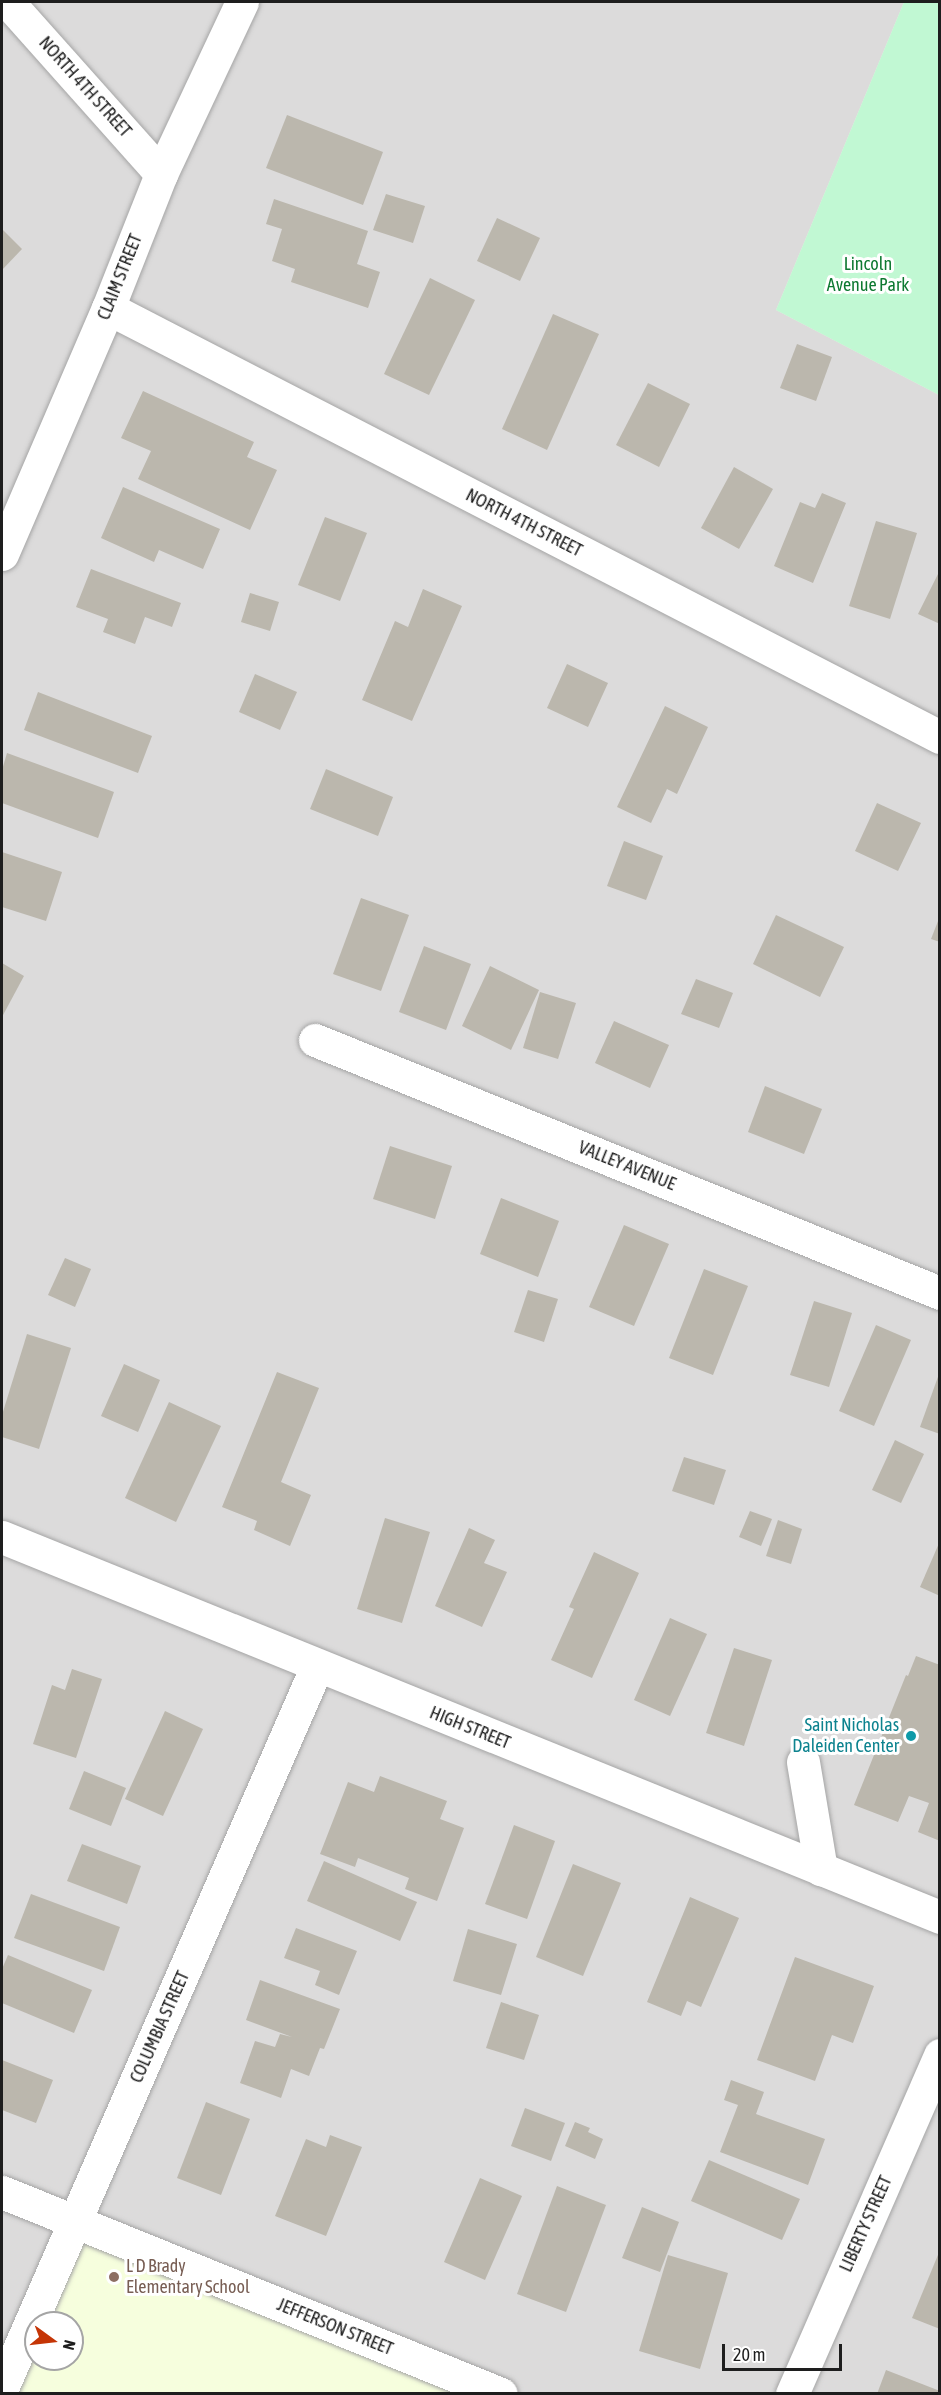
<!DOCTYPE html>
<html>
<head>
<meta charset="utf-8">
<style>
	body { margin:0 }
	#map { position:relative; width:941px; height:2395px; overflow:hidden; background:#eeede4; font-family:"Asap Condensed",sans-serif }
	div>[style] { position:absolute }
	.residential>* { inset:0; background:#dcdbdb }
	.education>* { inset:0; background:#f6fedd }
	.park>* { inset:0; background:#c1f8d3 }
	.building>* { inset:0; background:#bbb7ad }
	.roads { filter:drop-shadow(0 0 2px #a5a5a5) drop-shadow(0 0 2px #a5a5a5) }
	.minor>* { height:33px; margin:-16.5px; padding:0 16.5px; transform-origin:16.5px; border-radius:16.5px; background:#fff }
	.dots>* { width:16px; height:16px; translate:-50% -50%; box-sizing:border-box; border:3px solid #fff; border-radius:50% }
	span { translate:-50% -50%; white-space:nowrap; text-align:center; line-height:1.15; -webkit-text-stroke:6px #fff; paint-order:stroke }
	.street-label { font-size:18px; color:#1e1e1e }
	.park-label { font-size:18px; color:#0e7931 }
	.culture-label { font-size:18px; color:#0d838f }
	.right { translate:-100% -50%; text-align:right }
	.education-label { font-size:18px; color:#785e54 }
	.left { translate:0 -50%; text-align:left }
	.frame { position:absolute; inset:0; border:3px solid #1e1e1e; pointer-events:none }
	.north { position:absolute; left:24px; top:2311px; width:60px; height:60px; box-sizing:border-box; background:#fff; border:2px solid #a5a5a5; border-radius:50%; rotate:105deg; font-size:16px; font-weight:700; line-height:24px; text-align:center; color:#1e1e1e }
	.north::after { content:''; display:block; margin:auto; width:21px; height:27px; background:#c53506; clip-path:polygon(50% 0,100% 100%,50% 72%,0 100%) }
	.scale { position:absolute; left:722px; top:2344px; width:120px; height:27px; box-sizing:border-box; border:3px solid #1e1e1e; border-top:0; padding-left:8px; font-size:18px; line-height:21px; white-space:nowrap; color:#1e1e1e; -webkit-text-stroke:4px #fff; paint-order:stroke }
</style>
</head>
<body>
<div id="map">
	<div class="residential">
		<i style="clip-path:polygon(evenodd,2px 2px,904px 2px,776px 310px,939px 395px,939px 2393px,2px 2394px,2px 2px,36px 2323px,72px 2323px,72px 2359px,36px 2359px,36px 2323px)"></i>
	</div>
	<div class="education">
		<i style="clip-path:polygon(evenodd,67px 2230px,466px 2394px,2px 2394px,67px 2230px,36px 2323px,72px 2323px,72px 2359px,36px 2359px,36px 2323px)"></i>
	</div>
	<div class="park">
		<i style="clip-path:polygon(904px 2px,939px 2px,939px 395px,776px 310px)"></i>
	</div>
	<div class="building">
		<i style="clip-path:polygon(287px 115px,383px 152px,363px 205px,266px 168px)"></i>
		<i style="clip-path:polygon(386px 194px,425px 206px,413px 243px,373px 230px)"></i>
		<i style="clip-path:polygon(274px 199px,368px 231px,357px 264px,380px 272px,368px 308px,291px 282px,295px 269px,272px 261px,282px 229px,266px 224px)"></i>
		<i style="clip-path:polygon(497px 218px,540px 238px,520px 281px,477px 261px)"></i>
		<i style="clip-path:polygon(2px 229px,22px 249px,2px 270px)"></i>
		<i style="clip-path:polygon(430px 278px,475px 300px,429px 395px,384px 374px)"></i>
		<i style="clip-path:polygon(553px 314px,599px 334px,547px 450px,502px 429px)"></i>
		<i style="clip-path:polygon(797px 344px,832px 357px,816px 401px,780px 388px)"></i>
		<i style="clip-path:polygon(648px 383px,690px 404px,659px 467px,616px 445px)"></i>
		<i style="clip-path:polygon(143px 391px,254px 442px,247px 457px,277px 470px,250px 530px,138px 479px,151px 451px,121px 438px)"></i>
		<i style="clip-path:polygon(734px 467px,773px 489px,739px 549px,701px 528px)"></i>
		<i style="clip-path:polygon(123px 487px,220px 529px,203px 569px,159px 550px,154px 562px,101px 538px)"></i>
		<i style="clip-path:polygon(822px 493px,846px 503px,813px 583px,774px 566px,800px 502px,815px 508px)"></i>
		<i style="clip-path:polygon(325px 517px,367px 533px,340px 601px,298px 585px)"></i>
		<i style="clip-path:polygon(876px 521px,917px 533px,890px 619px,849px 606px)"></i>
		<i style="clip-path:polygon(91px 569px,181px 603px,172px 627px,145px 617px,135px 644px,103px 632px,108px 619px,76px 607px)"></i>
		<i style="clip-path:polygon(940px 570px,940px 624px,918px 614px)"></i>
		<i style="clip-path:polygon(423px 589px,462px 606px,412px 721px,362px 700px,395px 621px,408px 627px)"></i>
		<i style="clip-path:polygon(250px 593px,279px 602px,270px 631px,241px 622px)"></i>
		<i style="clip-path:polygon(567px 664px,608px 683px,588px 727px,547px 708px)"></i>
		<i style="clip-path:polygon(255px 674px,297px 692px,280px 730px,239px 712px)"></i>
		<i style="clip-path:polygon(38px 692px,152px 736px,138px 773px,24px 730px)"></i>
		<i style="clip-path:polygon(665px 706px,708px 727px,677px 794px,667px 789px,651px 823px,617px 807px)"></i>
		<i style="clip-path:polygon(7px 753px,114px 792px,98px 838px,2px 803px,2px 770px)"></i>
		<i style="clip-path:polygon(326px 769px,393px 797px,378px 836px,310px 809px)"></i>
		<i style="clip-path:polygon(877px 803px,921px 823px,898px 871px,855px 851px)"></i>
		<i style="clip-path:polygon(624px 841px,663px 856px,646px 900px,607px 886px)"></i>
		<i style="clip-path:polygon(2px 852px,62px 872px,46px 921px,2px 907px)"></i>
		<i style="clip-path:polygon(361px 898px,409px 915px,381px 991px,333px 974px)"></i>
		<i style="clip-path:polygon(776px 915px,844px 947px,820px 997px,753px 964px)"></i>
		<i style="clip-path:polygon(940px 916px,940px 942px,931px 939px)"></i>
		<i style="clip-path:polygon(424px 946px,471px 964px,446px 1030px,399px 1012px)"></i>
		<i style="clip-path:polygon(2px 963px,24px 976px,2px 1017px)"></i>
		<i style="clip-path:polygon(490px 966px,539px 990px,511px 1050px,462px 1026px)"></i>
		<i style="clip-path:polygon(696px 979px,733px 993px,719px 1028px,681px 1014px)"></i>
		<i style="clip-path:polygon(540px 992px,576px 1003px,558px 1059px,523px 1048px)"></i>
		<i style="clip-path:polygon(614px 1021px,669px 1045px,650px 1088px,595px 1063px)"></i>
		<i style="clip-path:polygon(765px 1086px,822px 1109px,804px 1154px,748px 1132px)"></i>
		<i style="clip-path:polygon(390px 1146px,452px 1166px,435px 1219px,373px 1199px)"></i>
		<i style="clip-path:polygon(501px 1198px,559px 1221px,538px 1277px,480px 1254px)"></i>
		<i style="clip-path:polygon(624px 1225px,669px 1244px,634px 1326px,589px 1307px)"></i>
		<i style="clip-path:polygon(65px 1258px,91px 1269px,75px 1307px,48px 1295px)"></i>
		<i style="clip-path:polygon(704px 1269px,748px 1286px,713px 1375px,669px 1358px)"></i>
		<i style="clip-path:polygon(528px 1290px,558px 1299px,544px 1342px,514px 1332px)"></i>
		<i style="clip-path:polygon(814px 1301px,852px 1313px,829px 1387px,790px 1375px)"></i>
		<i style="clip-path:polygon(876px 1325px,911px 1340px,874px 1426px,839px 1411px)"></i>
		<i style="clip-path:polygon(27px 1334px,71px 1348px,39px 1449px,2px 1437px,2px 1415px)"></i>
		<i style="clip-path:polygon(124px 1364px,160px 1380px,138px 1432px,101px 1416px)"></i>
		<i style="clip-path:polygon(277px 1372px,319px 1388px,281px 1482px,311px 1495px,290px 1546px,254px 1530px,257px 1521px,222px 1507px)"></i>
		<i style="clip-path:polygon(939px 1374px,940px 1374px,940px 1434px,920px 1427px)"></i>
		<i style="clip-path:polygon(169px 1402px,221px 1426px,176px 1522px,125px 1498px)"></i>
		<i style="clip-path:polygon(895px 1440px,924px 1454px,901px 1503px,872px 1490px)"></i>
		<i style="clip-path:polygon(684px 1457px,726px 1470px,714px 1505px,672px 1491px)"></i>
		<i style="clip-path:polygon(750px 1511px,772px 1519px,761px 1546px,739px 1537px)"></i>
		<i style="clip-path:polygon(385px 1518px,430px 1532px,402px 1623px,357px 1609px)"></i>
		<i style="clip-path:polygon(778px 1520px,802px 1529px,791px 1564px,766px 1556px)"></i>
		<i style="clip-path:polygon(469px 1528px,495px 1540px,484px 1563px,507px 1572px,482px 1627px,435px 1606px)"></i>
		<i style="clip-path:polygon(940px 1541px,940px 1596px,920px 1587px)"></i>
		<i style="clip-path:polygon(594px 1552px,639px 1573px,592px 1678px,551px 1660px,574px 1609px,569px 1607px)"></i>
		<i style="clip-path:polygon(670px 1618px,707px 1634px,670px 1716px,634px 1700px)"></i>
		<i style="clip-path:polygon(734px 1648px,772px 1660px,744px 1746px,706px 1733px)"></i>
		<i style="clip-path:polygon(916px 1656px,940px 1665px,940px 1841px,918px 1832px,929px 1803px,909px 1796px,898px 1822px,854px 1805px,906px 1675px,908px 1676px)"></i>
		<i style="clip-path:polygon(72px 1669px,102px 1679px,76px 1758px,33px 1744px,52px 1685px,65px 1690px)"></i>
		<i style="clip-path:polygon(165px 1711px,203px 1729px,163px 1816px,125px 1799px)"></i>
		<i style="clip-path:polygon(84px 1771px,126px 1788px,111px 1826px,69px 1809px)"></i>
		<i style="clip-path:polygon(380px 1776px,447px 1801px,440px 1819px,464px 1828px,437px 1901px,405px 1889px,409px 1878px,358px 1858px,355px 1867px,320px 1854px,348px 1782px,374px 1792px)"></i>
		<i style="clip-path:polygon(514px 1825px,555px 1841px,527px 1919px,485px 1904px)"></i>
		<i style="clip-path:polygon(82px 1844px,141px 1866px,127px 1904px,67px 1881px)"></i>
		<i style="clip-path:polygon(324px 1861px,417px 1902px,400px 1941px,307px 1901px)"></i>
		<i style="clip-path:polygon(573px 1864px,621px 1883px,583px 1976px,536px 1957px)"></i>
		<i style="clip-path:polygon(31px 1894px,120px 1927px,104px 1971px,14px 1938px)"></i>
		<i style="clip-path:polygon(690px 1897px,739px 1918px,701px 2007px,687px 2001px,681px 2016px,647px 2002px)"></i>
		<i style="clip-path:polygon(296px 1928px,357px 1951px,339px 1995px,315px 1985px,320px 1971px,284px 1958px)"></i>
		<i style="clip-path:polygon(468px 1929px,517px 1944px,501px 1995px,453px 1981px)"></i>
		<i style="clip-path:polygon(8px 1955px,92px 1990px,74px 2033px,2px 2003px,2px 1969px)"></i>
		<i style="clip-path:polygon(795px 1957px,874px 1986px,853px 2043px,832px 2035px,815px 2081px,757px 2060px)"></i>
		<i style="clip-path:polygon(260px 1980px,340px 2009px,324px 2049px,320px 2048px,309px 2076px,291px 2069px,281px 2098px,240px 2083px,255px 2041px,275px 2047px,280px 2034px,292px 2037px,246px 2020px)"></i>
		<i style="clip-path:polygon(501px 2002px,539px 2015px,524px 2060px,486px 2048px)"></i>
		<i style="clip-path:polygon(2px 2060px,53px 2080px,36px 2123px,2px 2110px)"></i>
		<i style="clip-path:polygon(731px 2080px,764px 2092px,756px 2114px,825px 2139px,808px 2185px,720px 2152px,738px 2105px,724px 2100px)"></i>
		<i style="clip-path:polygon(206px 2102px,250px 2119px,221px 2195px,177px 2178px)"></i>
		<i style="clip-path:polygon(525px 2108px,565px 2123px,551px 2161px,511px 2146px)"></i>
		<i style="clip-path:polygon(575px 2122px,590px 2128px,588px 2132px,603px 2139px,595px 2159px,565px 2146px)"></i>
		<i style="clip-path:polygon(330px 2135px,362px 2147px,326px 2236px,275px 2216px,306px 2139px,326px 2147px)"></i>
		<i style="clip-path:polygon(709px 2160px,800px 2199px,782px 2240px,691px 2201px)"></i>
		<i style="clip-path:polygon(480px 2178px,522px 2196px,485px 2280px,444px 2262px)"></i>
		<i style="clip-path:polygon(557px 2186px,606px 2205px,566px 2312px,517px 2294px)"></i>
		<i style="clip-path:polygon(642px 2207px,679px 2222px,660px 2272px,622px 2258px)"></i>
		<i style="clip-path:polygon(940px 2250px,940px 2329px,912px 2318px)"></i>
		<i style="clip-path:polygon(668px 2255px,728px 2273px,700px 2369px,639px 2351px)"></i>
		<i style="clip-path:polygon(886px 2370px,940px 2391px,940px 2394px,877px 2394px)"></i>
	</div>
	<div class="roads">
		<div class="minor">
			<i style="left:8px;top:2px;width:230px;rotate:48.3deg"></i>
			<i style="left:108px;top:308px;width:936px;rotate:27.28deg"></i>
			<i style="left:2px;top:554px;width:268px;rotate:-66.7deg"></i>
			<i style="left:108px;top:308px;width:144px;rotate:-68.4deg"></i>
			<i style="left:161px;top:174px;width:190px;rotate:-64.8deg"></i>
			<i style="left:315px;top:1040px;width:674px;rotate:22.04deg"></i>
			<i style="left:2px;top:1537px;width:1012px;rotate:22.05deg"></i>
			<i style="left:803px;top:1762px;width:109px;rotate:80.5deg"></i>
			<i style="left:2px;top:2192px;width:538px;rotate:22.04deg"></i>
			<i style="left:2px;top:2388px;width:788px;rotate:-66.43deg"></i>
			<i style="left:792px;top:2394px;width:370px;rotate:-66.4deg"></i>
		</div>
	</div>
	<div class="dots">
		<i style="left:911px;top:1736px;background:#0f9aa8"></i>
		<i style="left:114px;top:2277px;background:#8d6e63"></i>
	</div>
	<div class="street-label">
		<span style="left:85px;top:87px;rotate:48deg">NORTH 4TH STREET</span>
		<span style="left:120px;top:277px;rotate:-68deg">CLAIM STREET</span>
		<span style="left:524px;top:523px;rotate:27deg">NORTH 4TH STREET</span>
		<span style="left:627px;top:1166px;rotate:22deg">VALLEY AVENUE</span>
		<span style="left:470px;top:1728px;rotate:22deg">HIGH STREET</span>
		<span style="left:160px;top:2027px;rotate:-66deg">COLUMBIA STREET</span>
		<span style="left:866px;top:2224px;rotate:-66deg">LIBERTY STREET</span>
		<span style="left:335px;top:2327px;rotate:22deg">JEFFERSON STREET</span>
	</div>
	<div class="park-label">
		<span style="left:868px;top:275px">Lincoln<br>Avenue Park</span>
	</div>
	<div class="culture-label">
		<span class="right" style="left:899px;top:1736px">Saint Nicholas<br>Daleiden Center</span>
	</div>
	<div class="education-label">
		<span class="left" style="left:126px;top:2277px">L D Brady<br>Elementary School</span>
	</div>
	<div class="frame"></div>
	<div class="north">N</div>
	<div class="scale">20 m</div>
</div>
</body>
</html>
